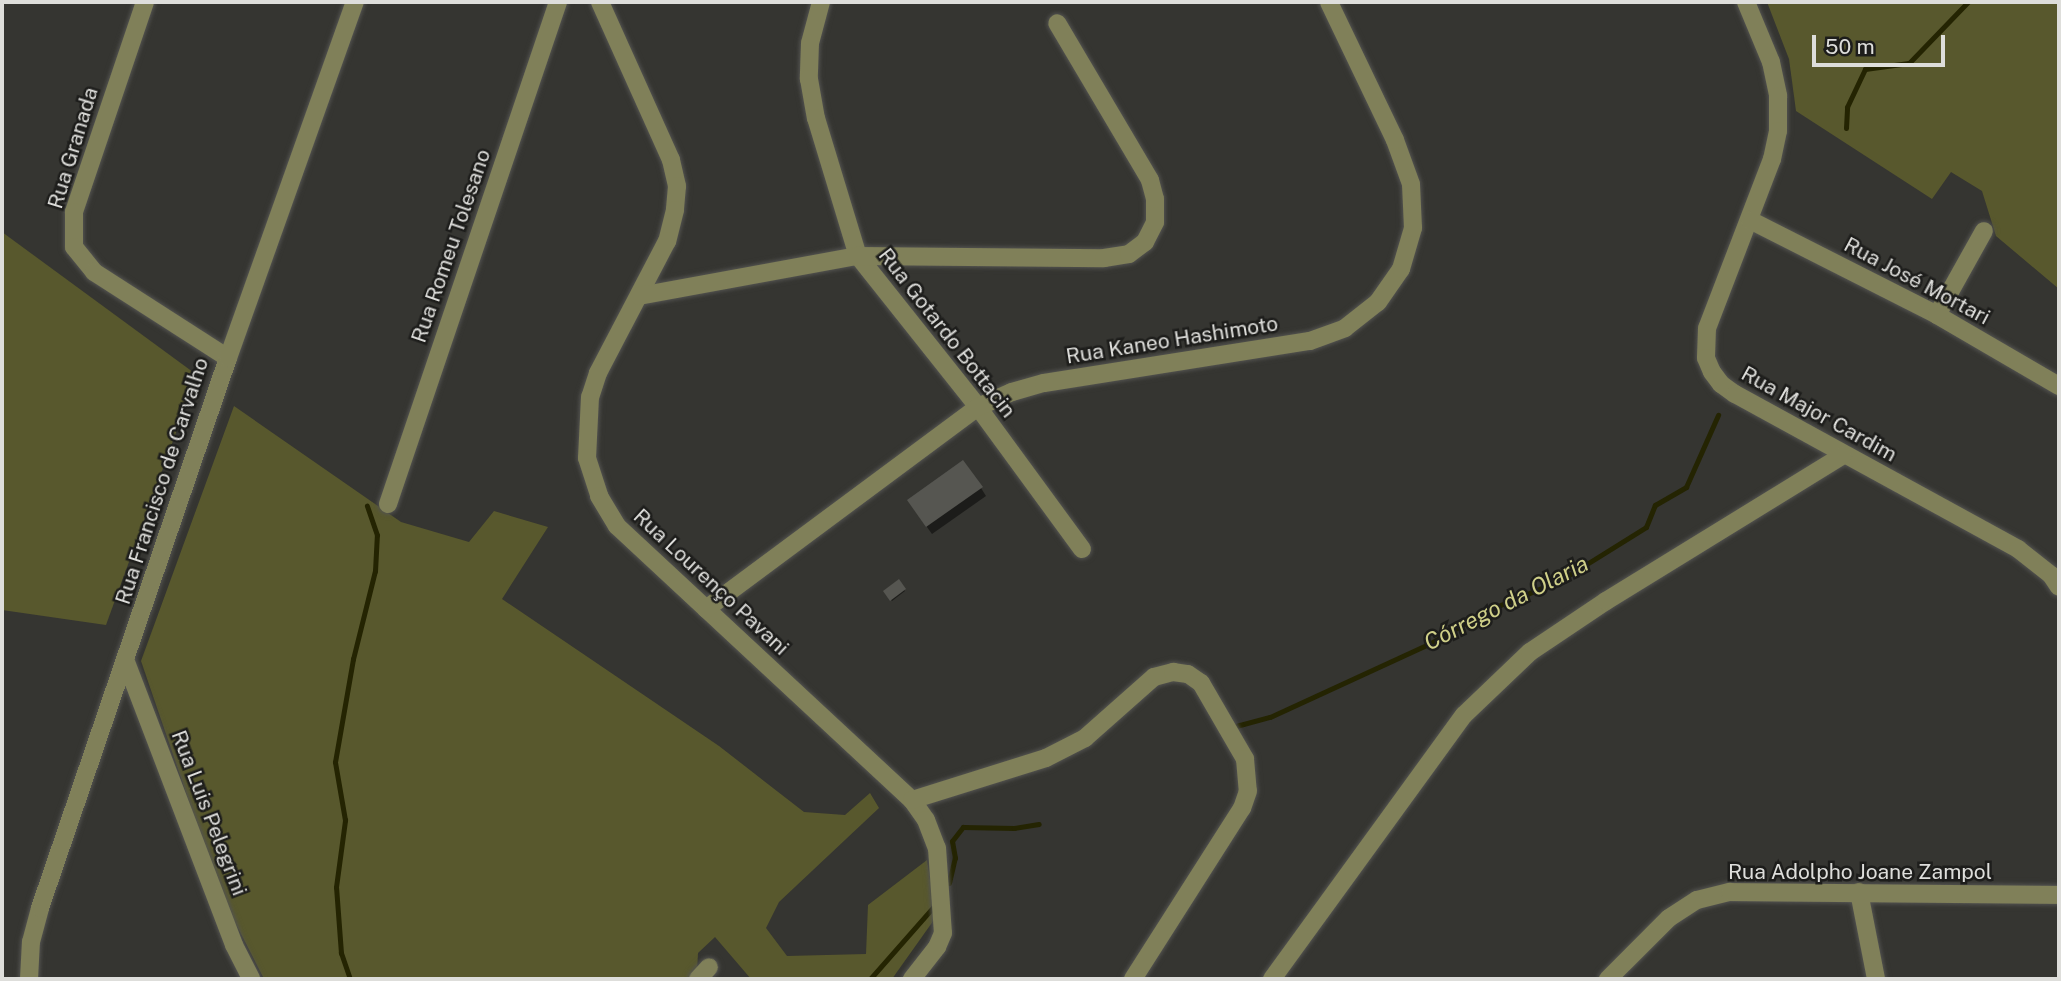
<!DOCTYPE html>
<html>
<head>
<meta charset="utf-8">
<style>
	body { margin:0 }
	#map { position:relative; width:2061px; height:981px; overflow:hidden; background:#353531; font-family:"Public Sans",sans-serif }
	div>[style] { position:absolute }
	.green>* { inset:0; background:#58582d }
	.shadow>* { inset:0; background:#0007 }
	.stream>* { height:5px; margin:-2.5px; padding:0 2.5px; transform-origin:2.5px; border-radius:2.5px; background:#242402 }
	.building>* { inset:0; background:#565651 }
	.roads { filter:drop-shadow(0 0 2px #535350) drop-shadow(0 0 2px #535350) }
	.minor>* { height:18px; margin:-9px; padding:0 9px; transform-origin:9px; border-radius:9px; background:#808059 }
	span { translate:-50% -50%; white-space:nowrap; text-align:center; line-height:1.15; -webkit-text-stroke:5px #1d1d1b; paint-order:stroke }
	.street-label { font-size:21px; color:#dededb }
	.water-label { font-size:23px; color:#d0d088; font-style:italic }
	.frame { position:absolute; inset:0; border:4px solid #dededb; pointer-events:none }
	.scale { position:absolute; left:1812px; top:35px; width:133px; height:32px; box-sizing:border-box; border:4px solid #dededb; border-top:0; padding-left:9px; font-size:21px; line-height:24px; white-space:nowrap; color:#dededb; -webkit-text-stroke:5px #1d1d1b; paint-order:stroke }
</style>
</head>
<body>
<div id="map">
	<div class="green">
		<i style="clip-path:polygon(1767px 2px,2059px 2px,2059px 289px,1996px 236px,1982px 191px,1951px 172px,1932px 199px,1796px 111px,1789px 59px)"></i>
		<i style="clip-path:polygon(2px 232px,197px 375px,106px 625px,2px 610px)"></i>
		<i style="clip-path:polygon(234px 406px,401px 522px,469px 542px,494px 511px,548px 527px,502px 599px,719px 746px,804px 812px,845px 815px,870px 793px,879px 808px,779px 902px,766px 928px,787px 956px,866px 954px,868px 905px,927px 860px,936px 917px,892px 979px,751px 979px,715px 937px,698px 953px,697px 972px,691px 979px,264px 979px,221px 895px,141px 661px)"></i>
	</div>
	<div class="shadow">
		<i style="clip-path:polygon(981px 488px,986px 496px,932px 534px,914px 509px)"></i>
		<i style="clip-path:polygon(898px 582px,905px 591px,892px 601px,885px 592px)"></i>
	</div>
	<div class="stream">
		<i style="left:1846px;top:128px;width:21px;rotate:-87deg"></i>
		<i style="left:1847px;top:107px;width:42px;rotate:-64.7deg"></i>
		<i style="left:1865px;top:69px;width:44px;rotate:-7.8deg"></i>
		<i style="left:1909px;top:63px;width:85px;rotate:-46deg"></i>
		<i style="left:1236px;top:726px;width:35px;rotate:-15deg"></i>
		<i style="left:1270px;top:717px;width:177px;rotate:-24.7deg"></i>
		<i style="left:1431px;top:643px;width:64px;rotate:-30.2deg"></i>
		<i style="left:1486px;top:611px;width:81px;rotate:-22.5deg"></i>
		<i style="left:1561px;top:580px;width:100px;rotate:-31.9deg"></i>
		<i style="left:1646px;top:527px;width:24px;rotate:-68deg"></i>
		<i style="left:1655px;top:505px;width:36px;rotate:-30deg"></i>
		<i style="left:1686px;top:487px;width:79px;rotate:-66deg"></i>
		<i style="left:949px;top:883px;width:26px;rotate:-77deg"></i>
		<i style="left:955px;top:858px;width:17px;rotate:-100deg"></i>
		<i style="left:952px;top:841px;width:18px;rotate:-52deg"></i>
		<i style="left:963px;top:827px;width:51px;rotate:1.1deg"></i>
		<i style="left:1014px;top:828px;width:25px;rotate:-9deg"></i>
		<i style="left:350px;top:979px;width:28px;rotate:-109deg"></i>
		<i style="left:341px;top:953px;width:66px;rotate:-94.3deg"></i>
		<i style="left:336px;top:887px;width:68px;rotate:-82.3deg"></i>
		<i style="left:345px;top:820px;width:59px;rotate:-99.8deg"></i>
		<i style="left:335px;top:762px;width:105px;rotate:-80.1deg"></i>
		<i style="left:353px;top:659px;width:91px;rotate:-76deg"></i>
		<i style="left:375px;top:571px;width:36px;rotate:-87deg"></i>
		<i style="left:377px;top:535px;width:31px;rotate:-109deg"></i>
		<i style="left:870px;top:979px;width:98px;rotate:-48.7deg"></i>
	</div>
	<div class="building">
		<i style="clip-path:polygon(963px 460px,983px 487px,926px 527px,907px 500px)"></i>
		<i style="clip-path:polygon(899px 579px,906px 589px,890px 601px,883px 591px)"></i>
	</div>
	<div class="roads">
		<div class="minor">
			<i style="left:145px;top:2px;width:222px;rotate:108.7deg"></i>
			<i style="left:74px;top:212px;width:35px;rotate:90deg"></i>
			<i style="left:74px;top:247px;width:32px;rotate:51deg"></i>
			<i style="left:94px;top:272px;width:159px;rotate:32.7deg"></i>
			<i style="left:600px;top:2px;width:173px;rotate:65.8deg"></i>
			<i style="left:671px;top:160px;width:27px;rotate:77deg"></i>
			<i style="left:677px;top:186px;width:24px;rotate:95deg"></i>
			<i style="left:675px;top:210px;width:32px;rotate:104deg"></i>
			<i style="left:667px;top:241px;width:149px;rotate:117.6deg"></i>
			<i style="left:598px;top:373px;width:25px;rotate:108deg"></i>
			<i style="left:590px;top:397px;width:61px;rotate:92.8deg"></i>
			<i style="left:587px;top:458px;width:40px;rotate:72deg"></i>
			<i style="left:599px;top:496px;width:35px;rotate:59deg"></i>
			<i style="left:617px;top:526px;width:403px;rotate:42.9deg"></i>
			<i style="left:912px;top:800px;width:24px;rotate:55deg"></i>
			<i style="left:926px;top:820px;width:30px;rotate:69deg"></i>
			<i style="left:937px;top:848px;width:85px;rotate:86deg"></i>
			<i style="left:943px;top:933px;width:15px;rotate:113deg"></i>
			<i style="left:937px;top:947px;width:41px;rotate:128deg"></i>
			<i style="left:821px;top:2px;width:42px;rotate:105deg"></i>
			<i style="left:810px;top:43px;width:36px;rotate:92deg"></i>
			<i style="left:809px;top:79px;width:40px;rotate:80deg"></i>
			<i style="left:816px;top:118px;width:144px;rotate:73.1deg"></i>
			<i style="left:858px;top:256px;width:193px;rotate:51.5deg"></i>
			<i style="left:978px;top:407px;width:176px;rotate:53.8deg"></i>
			<i style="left:1746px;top:2px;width:65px;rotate:67.4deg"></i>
			<i style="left:1771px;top:62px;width:35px;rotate:78deg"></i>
			<i style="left:1778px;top:96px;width:35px;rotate:90deg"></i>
			<i style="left:1778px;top:131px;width:29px;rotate:102deg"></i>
			<i style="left:1772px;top:159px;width:181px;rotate:111deg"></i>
			<i style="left:1707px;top:328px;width:30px;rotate:92deg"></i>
			<i style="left:1706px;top:358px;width:15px;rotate:67deg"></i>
			<i style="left:1712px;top:372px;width:15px;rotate:53deg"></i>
			<i style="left:1721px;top:384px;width:17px;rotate:36deg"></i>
			<i style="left:1735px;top:394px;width:323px;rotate:28.7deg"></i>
			<i style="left:2018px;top:549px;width:42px;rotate:38.2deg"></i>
			<i style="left:2051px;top:575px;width:14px;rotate:56deg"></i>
			<i style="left:1750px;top:220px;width:210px;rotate:26.9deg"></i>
			<i style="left:1937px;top:315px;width:141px;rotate:30.2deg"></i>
			<i style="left:639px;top:296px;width:223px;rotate:-10.4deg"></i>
			<i style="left:858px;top:256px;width:246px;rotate:0.5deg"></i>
			<i style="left:1104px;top:258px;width:25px;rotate:-9deg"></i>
			<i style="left:1129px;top:254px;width:20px;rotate:-37deg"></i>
			<i style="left:1145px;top:242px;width:22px;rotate:-63deg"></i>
			<i style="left:1155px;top:222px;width:23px;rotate:-90deg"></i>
			<i style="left:1155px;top:199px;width:20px;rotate:-105deg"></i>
			<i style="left:1150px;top:180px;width:182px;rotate:-120.6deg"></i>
			<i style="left:1937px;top:315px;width:96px;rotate:-60.8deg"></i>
			<i style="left:388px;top:504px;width:530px;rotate:-71.29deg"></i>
			<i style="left:706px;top:609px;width:339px;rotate:-36.6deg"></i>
			<i style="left:978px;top:407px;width:37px;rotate:-24deg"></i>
			<i style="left:1012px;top:392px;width:33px;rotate:-16deg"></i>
			<i style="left:1044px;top:383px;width:269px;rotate:-9deg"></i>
			<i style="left:1310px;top:341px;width:37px;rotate:-20deg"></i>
			<i style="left:1345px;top:328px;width:42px;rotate:-38.2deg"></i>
			<i style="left:1378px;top:302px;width:40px;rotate:-55.1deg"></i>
			<i style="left:1401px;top:269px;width:43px;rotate:-73.7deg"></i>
			<i style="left:1413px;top:228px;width:44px;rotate:-92.6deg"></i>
			<i style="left:1411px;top:184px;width:47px;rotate:-110deg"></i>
			<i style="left:1395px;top:140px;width:153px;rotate:-115.6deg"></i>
			<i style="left:126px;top:662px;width:303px;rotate:69.1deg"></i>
			<i style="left:234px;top:945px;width:38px;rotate:63deg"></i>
			<i style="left:912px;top:800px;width:140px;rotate:-17.4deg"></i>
			<i style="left:1046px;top:758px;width:44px;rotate:-27.1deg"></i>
			<i style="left:1085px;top:738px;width:92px;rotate:-41.5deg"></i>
			<i style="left:1154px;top:677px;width:20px;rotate:-15deg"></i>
			<i style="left:1173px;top:672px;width:15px;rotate:8deg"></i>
			<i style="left:1188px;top:674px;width:16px;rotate:35deg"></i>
			<i style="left:1201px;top:683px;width:88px;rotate:59.9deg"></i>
			<i style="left:1245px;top:759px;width:32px;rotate:85deg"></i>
			<i style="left:1248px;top:791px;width:18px;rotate:109deg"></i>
			<i style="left:1242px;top:808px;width:203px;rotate:122.5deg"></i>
			<i style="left:1859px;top:892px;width:89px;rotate:78.9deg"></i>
			<i style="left:29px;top:979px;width:37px;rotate:-87deg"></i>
			<i style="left:31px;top:942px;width:35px;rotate:-75deg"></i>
			<i style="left:40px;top:908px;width:581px;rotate:-71.13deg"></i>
			<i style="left:228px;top:358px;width:378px;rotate:-70.4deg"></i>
			<i style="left:698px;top:979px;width:16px;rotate:-47deg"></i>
			<i style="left:1272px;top:979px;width:326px;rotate:-54deg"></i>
			<i style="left:1464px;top:715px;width:91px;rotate:-43.7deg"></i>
			<i style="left:1530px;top:652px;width:92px;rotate:-33.9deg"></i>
			<i style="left:1606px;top:601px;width:278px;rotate:-31.6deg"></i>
			<i style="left:1608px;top:979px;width:86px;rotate:-45deg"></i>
			<i style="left:1669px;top:918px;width:33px;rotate:-33deg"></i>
			<i style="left:1697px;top:900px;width:34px;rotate:-14deg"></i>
			<i style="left:1730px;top:892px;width:329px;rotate:0.5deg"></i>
		</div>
	</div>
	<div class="street-label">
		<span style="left:73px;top:148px;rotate:-73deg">Rua Granada</span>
		<span style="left:451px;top:246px;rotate:-71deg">Rua Romeu Tolesano</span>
		<span style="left:1917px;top:281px;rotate:28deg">Rua José Mortari</span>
		<span style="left:947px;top:333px;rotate:52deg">Rua Gotardo Bottacin</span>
		<span style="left:1172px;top:340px;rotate:-9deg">Rua Kaneo Hashimoto</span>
		<span style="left:1819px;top:414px;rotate:29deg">Rua Major Cardim</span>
		<span style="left:162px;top:481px;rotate:-72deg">Rua Francisco de Carvalho</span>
		<span style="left:711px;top:582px;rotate:43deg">Rua Lourenço Pavani</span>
		<span style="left:209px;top:813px;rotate:69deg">Rua Luis Pelegrini</span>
		<span style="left:1860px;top:872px">Rua Adolpho Joane Zampol</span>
	</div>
	<div class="water-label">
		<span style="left:1506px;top:603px;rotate:-27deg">Córrego da Olaria</span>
	</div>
	<div class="frame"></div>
	<div class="scale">50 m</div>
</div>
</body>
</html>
